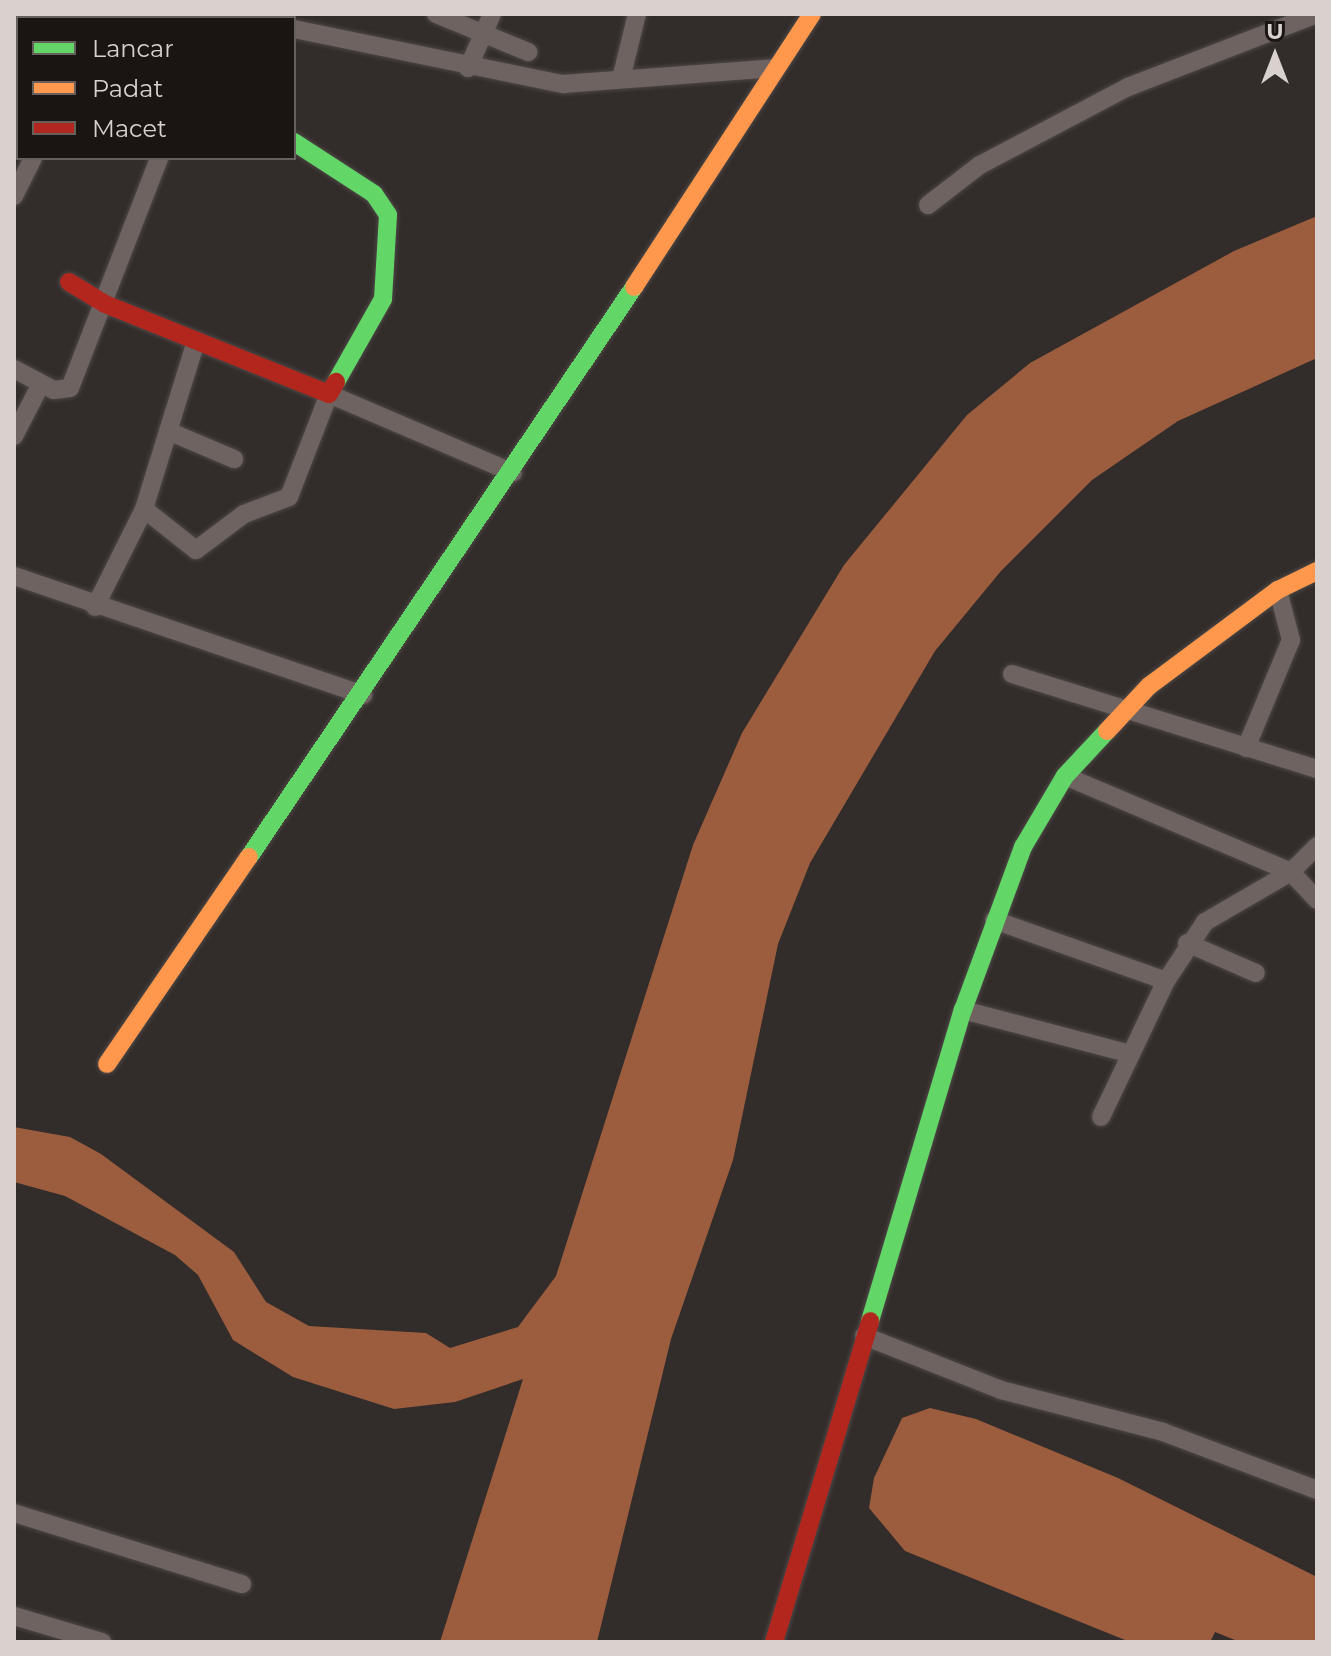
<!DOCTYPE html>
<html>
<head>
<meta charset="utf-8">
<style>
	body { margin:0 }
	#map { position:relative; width:1331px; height:1656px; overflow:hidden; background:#322c2a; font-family:Montserrat,sans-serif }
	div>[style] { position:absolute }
	.water>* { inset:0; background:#9c5d3f }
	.roads { filter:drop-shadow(0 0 2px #4c4745) drop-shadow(0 0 2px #4c4745) }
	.street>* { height:18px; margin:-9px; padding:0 9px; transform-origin:9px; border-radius:9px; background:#6e6360 }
	.fast>* { height:18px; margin:-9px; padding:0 9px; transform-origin:9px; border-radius:9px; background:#63d668 }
	.slow>* { height:18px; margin:-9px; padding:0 9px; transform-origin:9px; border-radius:9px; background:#ff974d }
	.jam>* { height:18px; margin:-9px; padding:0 9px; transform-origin:9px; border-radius:9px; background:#b3261e }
	span { translate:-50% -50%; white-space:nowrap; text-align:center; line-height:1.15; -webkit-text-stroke:8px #1a1512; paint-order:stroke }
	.frame { position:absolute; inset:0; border:16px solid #d8d1ce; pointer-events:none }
	.legend { position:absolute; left:16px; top:16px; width:280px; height:144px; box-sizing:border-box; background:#1a1512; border:2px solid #66605d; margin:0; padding:10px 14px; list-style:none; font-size:24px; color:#d8d1ce }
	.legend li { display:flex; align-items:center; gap:16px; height:40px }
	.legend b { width:40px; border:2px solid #66605d }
	.north { position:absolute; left:1235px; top:16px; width:80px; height:80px; -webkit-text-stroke:6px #1a1512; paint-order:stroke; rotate:0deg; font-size:22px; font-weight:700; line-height:32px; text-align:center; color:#d8d1ce }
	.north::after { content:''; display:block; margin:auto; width:28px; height:36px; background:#d8d1ce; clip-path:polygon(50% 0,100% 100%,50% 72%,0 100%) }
</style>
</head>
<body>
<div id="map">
	<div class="water">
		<i style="clip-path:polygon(1317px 216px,1317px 358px,1178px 421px,1092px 480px,1001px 571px,935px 651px,810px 863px,778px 944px,733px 1160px,671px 1339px,597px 1642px,440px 1642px,523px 1379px,455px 1402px,394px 1409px,293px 1377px,233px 1340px,198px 1275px,175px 1255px,65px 1196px,14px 1182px,14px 1127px,70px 1137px,101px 1154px,234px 1252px,266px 1302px,309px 1326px,426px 1333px,450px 1348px,518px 1327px,556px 1276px,693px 845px,742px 733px,844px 565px,967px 415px,1030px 363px,1234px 251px)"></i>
		<i style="clip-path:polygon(930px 1408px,976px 1419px,1118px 1478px,1317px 1577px,1317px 1642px,1240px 1642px,1215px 1632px,1210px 1642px,1130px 1642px,905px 1551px,869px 1508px,874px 1478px,902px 1418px)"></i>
	</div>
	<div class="roads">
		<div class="street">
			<i style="left:228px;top:14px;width:17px;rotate:13deg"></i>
			<i style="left:436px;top:14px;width:100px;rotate:22.4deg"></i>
			<i style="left:209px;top:18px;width:4px;rotate:-63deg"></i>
			<i style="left:294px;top:29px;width:275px;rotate:11.6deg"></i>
			<i style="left:563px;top:84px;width:212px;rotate:-4.3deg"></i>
			<i style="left:468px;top:68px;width:59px;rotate:-66deg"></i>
			<i style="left:621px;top:79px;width:67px;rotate:-76.2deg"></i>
			<i style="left:14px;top:81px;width:4px;rotate:27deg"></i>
			<i style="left:14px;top:196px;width:42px;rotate:-63.4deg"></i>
			<i style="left:928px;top:205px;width:66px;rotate:-37.6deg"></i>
			<i style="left:980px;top:165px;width:167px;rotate:-27.8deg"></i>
			<i style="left:1128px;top:87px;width:203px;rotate:-21.1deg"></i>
			<i style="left:14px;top:369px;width:45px;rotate:27.7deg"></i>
			<i style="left:54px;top:390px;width:16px;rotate:-7deg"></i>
			<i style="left:70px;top:388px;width:247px;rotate:-68.8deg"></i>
			<i style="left:168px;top:431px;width:72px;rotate:23deg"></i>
			<i style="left:14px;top:436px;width:59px;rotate:-62.6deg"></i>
			<i style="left:144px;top:509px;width:66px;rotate:38.3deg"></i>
			<i style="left:196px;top:550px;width:60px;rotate:-36.9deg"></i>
			<i style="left:244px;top:514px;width:48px;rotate:-20.7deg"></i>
			<i style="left:289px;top:497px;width:110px;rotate:-68.8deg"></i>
			<i style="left:329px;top:394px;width:200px;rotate:23.2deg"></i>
			<i style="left:14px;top:576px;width:369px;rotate:18.8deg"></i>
			<i style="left:95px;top:607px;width:110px;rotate:-63.4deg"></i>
			<i style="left:144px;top:509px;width:176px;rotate:-72.8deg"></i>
			<i style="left:1012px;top:674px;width:319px;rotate:17.3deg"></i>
			<i style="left:1246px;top:748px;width:117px;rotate:-67.4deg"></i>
			<i style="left:1291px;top:640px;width:52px;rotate:-104.6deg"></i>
			<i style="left:1065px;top:776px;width:246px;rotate:23deg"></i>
			<i style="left:1291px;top:872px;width:38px;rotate:47deg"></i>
			<i style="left:994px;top:920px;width:182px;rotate:19.5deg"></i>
			<i style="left:1166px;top:981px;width:71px;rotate:-56.5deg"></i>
			<i style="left:1205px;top:922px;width:99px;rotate:-30.2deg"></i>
			<i style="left:1291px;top:872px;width:37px;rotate:-45deg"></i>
			<i style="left:1187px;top:943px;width:75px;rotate:23.5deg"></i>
			<i style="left:963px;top:1010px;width:170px;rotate:14.7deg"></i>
			<i style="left:1101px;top:1117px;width:151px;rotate:-64.5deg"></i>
			<i style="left:864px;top:1336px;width:147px;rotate:21.5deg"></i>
			<i style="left:1001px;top:1390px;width:167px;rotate:14.5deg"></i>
			<i style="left:1163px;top:1432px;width:165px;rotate:20.6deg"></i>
			<i style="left:14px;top:1513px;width:239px;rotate:17.3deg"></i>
			<i style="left:14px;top:1616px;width:92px;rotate:16.5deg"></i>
		</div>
		<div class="fast">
			<i style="left:294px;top:142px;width:95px;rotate:33deg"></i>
			<i style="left:374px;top:194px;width:25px;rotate:56deg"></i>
			<i style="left:388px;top:215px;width:84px;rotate:93.4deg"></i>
			<i style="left:383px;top:299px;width:95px;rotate:119.5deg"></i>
			<i style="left:249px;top:857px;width:688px;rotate:-55.96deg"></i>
			<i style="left:870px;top:1321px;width:325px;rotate:-73.4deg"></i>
			<i style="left:963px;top:1010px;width:174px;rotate:-69.8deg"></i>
			<i style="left:1023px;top:847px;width:82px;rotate:-59.4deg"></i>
			<i style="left:1065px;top:776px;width:62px;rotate:-47deg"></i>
		</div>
		<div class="slow">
			<i style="left:634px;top:287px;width:326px;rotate:-56.9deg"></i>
			<i style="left:1107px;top:731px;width:62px;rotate:-47deg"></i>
			<i style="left:1149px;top:686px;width:161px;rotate:-36.7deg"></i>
			<i style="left:1278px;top:590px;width:43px;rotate:-26deg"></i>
			<i style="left:107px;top:1064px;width:251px;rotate:-55.6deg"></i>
		</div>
		<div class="jam">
			<i style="left:69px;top:282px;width:42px;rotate:31.4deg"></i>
			<i style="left:105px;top:304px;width:241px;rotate:21.9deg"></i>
			<i style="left:329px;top:394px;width:14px;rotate:-60deg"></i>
			<i style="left:774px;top:1642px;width:335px;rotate:-73.3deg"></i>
		</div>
	</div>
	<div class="frame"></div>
	<ul class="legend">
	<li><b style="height:10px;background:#63d668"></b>Lancar</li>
	<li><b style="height:10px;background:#ff974d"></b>Padat</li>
	<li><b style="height:10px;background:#b3261e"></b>Macet</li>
	</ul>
	<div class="north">U</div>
</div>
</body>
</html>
